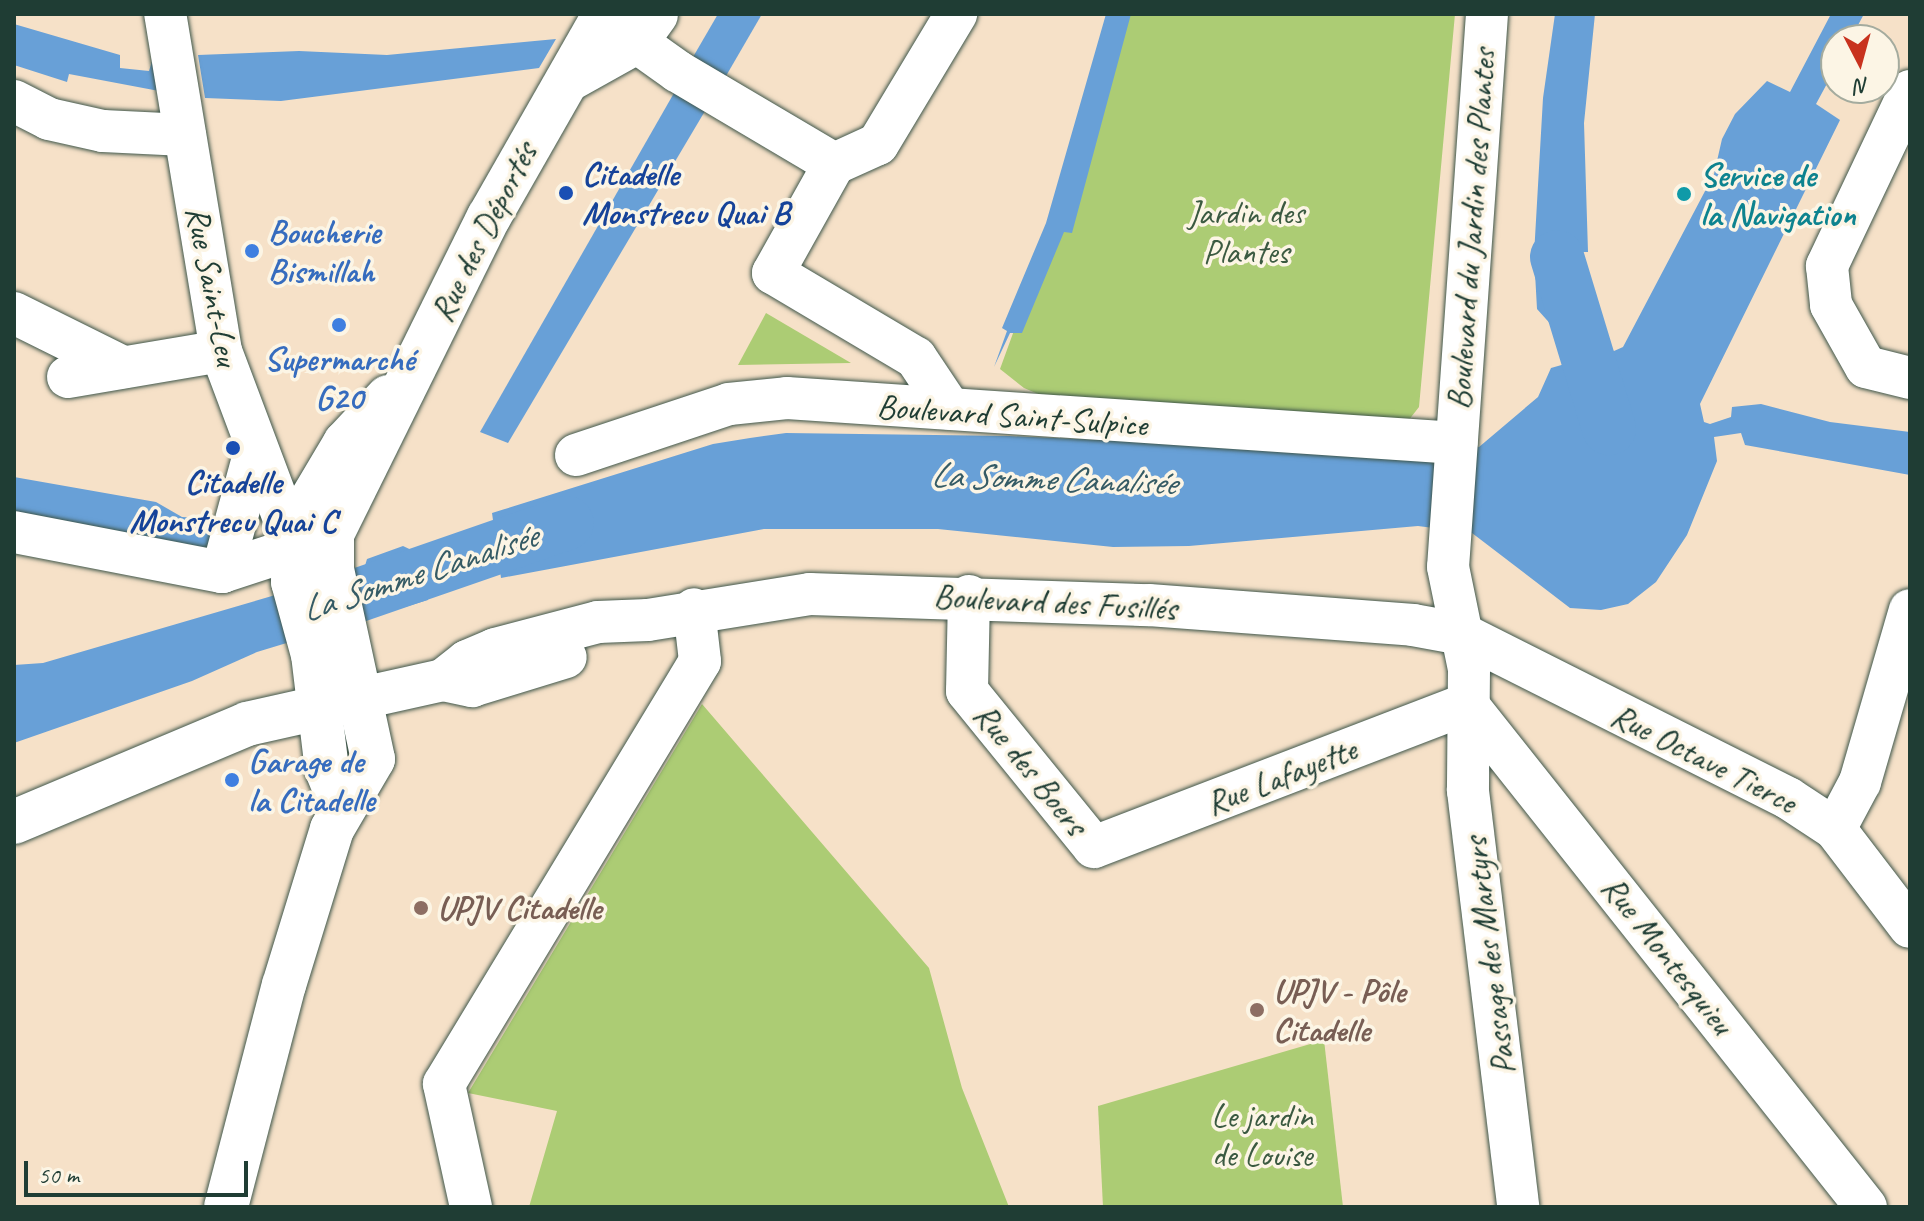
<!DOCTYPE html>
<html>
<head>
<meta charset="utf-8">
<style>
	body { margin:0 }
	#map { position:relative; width:1924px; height:1221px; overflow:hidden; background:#f6e1c8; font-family:Caveat,sans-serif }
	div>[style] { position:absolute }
	.green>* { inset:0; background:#accc74 }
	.water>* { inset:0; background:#68a0d7 }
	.river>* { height:54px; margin:-27px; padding:0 27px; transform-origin:27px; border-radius:27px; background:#68a0d7 }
	.roads { filter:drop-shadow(0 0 2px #3f564a) drop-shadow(0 0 2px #3f564a) }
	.minor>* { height:42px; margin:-21px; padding:0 21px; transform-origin:21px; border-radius:21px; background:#fff }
	.major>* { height:44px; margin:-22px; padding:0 22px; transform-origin:22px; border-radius:22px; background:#fff }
	.dots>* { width:22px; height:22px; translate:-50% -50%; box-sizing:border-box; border:4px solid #fcf5e5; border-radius:50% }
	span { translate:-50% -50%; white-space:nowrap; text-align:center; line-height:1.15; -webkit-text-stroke:7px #fcf5e5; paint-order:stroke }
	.transit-label { font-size:34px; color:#164399; font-weight:700 }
	.left { translate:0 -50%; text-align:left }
	.culture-label { font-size:34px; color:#0d838f; font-weight:700 }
	.park-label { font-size:34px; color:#3b5a41 }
	.street-label { font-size:34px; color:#1f3d34 }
	.shop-label { font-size:34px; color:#366cbe; font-weight:700 }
	.education-label { font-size:34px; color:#785e54; font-weight:700 }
	.water-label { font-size:36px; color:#355b65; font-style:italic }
	.frame { position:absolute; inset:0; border:16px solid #1f3d34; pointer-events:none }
	.north { position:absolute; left:1820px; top:24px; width:80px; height:80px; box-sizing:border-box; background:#fcf5e5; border:2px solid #a4ab9e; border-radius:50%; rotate:174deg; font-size:22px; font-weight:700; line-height:32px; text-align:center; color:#1f3d34 }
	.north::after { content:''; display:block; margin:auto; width:28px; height:36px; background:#c8321e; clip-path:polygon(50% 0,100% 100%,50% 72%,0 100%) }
	.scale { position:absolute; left:24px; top:1161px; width:224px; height:36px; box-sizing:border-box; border:4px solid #1f3d34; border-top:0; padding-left:10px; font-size:24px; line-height:28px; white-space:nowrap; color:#1f3d34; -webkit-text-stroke:6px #fcf5e5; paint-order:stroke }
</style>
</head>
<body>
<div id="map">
	<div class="green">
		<i style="clip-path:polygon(1118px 14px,1455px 14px,1419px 407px,1401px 430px,1083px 413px,1024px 388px,1000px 369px,1060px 204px)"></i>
		<i style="clip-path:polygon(766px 313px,851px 363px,738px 365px)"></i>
		<i style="clip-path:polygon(702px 704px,929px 968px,962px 1088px,1009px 1207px,529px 1207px,557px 1111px,468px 1093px)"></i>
		<i style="clip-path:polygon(1324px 1040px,1343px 1207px,1103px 1207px,1098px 1106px)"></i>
	</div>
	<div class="water">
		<i style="clip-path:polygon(718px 14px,762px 14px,726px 76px,693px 57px)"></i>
		<i style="clip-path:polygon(1106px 14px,1131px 14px,1072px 233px,1064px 232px,1022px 333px,1010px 333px,994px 367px,1007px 331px,1002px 328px,1046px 223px)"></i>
		<i style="clip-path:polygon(1555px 14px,1595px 14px,1584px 123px,1588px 252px,1580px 252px,1608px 348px,1614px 351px,1623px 347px,1714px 174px,1722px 139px,1735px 114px,1767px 81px,1790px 92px,1831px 14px,1864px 14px,1850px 40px,1836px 40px,1836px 67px,1816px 104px,1840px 120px,1700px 404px,1704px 422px,1710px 424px,1731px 417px,1732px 407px,1761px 404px,1830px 422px,1910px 432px,1910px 475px,1745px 445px,1741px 433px,1714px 437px,1717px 461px,1687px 535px,1656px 582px,1628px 604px,1601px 610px,1570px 608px,1472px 533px,1418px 526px,1189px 546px,1113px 547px,938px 529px,764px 529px,501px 578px,492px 513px,713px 444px,750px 438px,786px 433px,1009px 436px,1433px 455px,1479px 447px,1538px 397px,1551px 368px,1565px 364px,1567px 358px,1563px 338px,1537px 309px,1534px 255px,1543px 98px)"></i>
		<i style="clip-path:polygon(14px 24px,120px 55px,120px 68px,149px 71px,153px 58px,159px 91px,69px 74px,67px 82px,14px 65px)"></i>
		<i style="clip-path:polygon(556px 39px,539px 68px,281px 101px,205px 98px,198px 55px,299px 51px,387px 55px)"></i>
		<i style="clip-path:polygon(674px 93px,705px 111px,508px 443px,480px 432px)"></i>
		<i style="clip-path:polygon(14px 477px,156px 502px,182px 517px,215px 519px,218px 549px,185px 551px,14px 515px)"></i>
		<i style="clip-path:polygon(403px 546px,420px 554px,431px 582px,428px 600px,257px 652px,192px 681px,14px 743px,14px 665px,43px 663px,364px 569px,367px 559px)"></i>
	</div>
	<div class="river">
		<i style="left:1557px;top:257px;width:179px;rotate:73.1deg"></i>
		<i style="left:356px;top:596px;width:223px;rotate:-19.1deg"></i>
	</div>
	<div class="roads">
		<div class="minor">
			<i style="left:1487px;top:14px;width:554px;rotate:94.03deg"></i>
			<i style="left:1448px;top:567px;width:104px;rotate:78.4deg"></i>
			<i style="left:1469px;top:669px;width:122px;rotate:90.5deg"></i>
			<i style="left:1468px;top:791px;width:419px;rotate:83.1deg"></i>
			<i style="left:607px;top:21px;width:86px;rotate:35.5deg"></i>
			<i style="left:677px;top:71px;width:182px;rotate:30.6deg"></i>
			<i style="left:834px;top:164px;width:48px;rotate:-24.4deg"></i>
			<i style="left:878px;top:144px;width:152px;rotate:-59deg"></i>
			<i style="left:1910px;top:91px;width:194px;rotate:115.4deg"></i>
			<i style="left:1827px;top:266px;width:39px;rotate:84deg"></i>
			<i style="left:1831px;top:305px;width:71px;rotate:60.6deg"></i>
			<i style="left:1866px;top:367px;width:45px;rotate:14deg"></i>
			<i style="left:14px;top:101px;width:39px;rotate:27deg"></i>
			<i style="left:49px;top:119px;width:55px;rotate:12.5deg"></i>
			<i style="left:103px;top:131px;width:82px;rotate:2.8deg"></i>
			<i style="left:834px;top:164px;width:125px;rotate:119.2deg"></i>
			<i style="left:773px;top:273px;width:166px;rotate:30.7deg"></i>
			<i style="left:916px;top:358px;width:61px;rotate:56.3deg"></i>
			<i style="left:14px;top:313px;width:122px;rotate:26.4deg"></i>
			<i style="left:68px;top:377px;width:155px;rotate:-9.6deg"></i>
			<i style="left:576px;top:455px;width:161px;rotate:-18.4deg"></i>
			<i style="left:729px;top:404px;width:58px;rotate:-5.9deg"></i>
			<i style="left:787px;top:398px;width:671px;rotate:3.85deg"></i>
			<i style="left:14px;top:532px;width:212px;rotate:10.9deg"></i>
			<i style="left:222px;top:572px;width:77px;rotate:-18.2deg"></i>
			<i style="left:295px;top:548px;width:210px;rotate:-110.6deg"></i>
			<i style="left:221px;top:351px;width:342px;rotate:-99.4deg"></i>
			<i style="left:222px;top:572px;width:130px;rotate:-74.8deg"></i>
			<i style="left:969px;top:596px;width:95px;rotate:91.2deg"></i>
			<i style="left:967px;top:691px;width:201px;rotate:50.9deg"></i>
			<i style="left:1094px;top:847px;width:399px;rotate:-21deg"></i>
			<i style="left:443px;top:680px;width:31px;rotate:-38deg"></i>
			<i style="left:467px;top:661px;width:30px;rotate:-23deg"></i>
			<i style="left:495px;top:649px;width:106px;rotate:-14.7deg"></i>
			<i style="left:598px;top:622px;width:50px;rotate:-2.3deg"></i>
			<i style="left:648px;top:620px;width:164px;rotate:-9.1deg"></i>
			<i style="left:810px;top:594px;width:339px;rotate:1.9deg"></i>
			<i style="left:1149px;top:605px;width:265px;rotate:4.3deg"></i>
			<i style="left:1413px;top:625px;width:50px;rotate:10.4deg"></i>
			<i style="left:1462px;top:634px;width:365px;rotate:26.7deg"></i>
			<i style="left:1788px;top:798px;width:56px;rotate:33.4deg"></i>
			<i style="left:1835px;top:829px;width:123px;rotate:52.6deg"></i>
			<i style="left:362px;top:698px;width:83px;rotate:-12.5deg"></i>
			<i style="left:443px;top:680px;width:30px;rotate:12deg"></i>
			<i style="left:472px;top:686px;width:98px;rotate:-17.1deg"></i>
			<i style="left:1467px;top:704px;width:642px;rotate:51.58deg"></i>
			<i style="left:1835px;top:829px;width:53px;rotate:-62deg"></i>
			<i style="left:1860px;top:782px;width:179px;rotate:-73.8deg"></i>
			<i style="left:471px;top:1207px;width:126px;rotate:-102.4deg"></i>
			<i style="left:444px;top:1084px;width:494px;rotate:-58.8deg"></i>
			<i style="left:700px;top:661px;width:52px;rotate:-96.6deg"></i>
		</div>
		<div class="major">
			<i style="left:568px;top:80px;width:78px;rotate:-29.2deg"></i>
			<i style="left:636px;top:42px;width:34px;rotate:-54deg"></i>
			<i style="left:342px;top:807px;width:40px;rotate:-112deg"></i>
			<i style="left:327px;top:770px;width:116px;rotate:-96.9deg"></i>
			<i style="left:313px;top:655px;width:76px;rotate:-105.3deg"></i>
			<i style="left:293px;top:582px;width:34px;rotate:-87deg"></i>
			<i style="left:295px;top:548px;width:48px;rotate:-71.9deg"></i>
			<i style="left:310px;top:502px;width:69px;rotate:-59.3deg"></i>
			<i style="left:345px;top:443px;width:63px;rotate:-46.9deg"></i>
			<i style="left:14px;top:822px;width:253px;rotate:-22.8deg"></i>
			<i style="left:247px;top:724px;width:100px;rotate:-12.7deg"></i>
			<i style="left:226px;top:1207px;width:229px;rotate:-75.4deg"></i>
			<i style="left:284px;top:985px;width:163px;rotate:-72.9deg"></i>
			<i style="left:332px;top:829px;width:81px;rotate:-59.6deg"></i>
			<i style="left:373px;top:759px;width:194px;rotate:-102.2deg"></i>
			<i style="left:332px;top:569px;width:35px;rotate:-90deg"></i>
			<i style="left:332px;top:534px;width:354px;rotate:-63.7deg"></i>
			<i style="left:489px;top:217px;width:234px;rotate:-60.3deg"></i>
		</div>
	</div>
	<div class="dots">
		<i style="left:566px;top:193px;background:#1a4fb4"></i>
		<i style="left:1684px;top:194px;background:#0f9aa8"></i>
		<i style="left:252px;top:251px;background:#3f7fe0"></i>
		<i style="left:339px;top:325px;background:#3f7fe0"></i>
		<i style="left:233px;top:448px;background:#1a4fb4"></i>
		<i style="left:232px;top:780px;background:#3f7fe0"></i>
		<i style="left:421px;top:908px;background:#8d6e63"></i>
		<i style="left:1257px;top:1010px;background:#8d6e63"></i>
	</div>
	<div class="transit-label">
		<span class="left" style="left:582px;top:193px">Citadelle<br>Monstrecu Quai B</span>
		<span style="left:233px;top:501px">Citadelle<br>Monstrecu Quai C</span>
	</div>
	<div class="culture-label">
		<span class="left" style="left:1700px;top:194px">Service de<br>la Navigation</span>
	</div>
	<div class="park-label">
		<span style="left:1246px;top:232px">Jardin des<br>Plantes</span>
		<span style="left:1262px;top:1135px">Le jardin<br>de Louise</span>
	</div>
	<div class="street-label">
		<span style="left:1471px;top:229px;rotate:-86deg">Boulevard du Jardin des Plantes</span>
		<span style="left:483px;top:232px;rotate:-63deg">Rue des Déportés</span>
		<span style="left:213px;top:286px;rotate:79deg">Rue Saint-Leu</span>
		<span style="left:1012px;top:415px;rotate:4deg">Boulevard Saint-Sulpice</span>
		<span style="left:1055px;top:602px;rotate:3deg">Boulevard des Fusillés</span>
		<span style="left:1704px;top:758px;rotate:27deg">Rue Octave Tierce</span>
		<span style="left:1031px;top:769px;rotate:51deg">Rue des Boers</span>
		<span style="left:1281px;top:776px;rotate:-21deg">Rue Lafayette</span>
		<span style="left:1668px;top:955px;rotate:52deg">Rue Montesquieu</span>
		<span style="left:1489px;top:956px;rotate:-97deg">Passage des Martyrs</span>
	</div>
	<div class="shop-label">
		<span class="left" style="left:268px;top:251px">Boucherie<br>Bismillah</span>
		<span style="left:339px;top:378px">Supermarché<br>G20</span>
		<span class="left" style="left:248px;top:780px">Garage de<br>la Citadelle</span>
	</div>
	<div class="education-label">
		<span class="left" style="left:437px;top:908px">UPJV Citadelle</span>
		<span class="left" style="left:1273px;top:1010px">UPJV - Pôle<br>Citadelle</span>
	</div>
	<div class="water-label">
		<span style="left:1053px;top:479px;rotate:2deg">La Somme Canalisée</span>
		<span style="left:419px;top:573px;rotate:-18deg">La Somme Canalisée</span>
	</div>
	<div class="frame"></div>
	<div class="north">N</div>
	<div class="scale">50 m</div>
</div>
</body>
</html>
